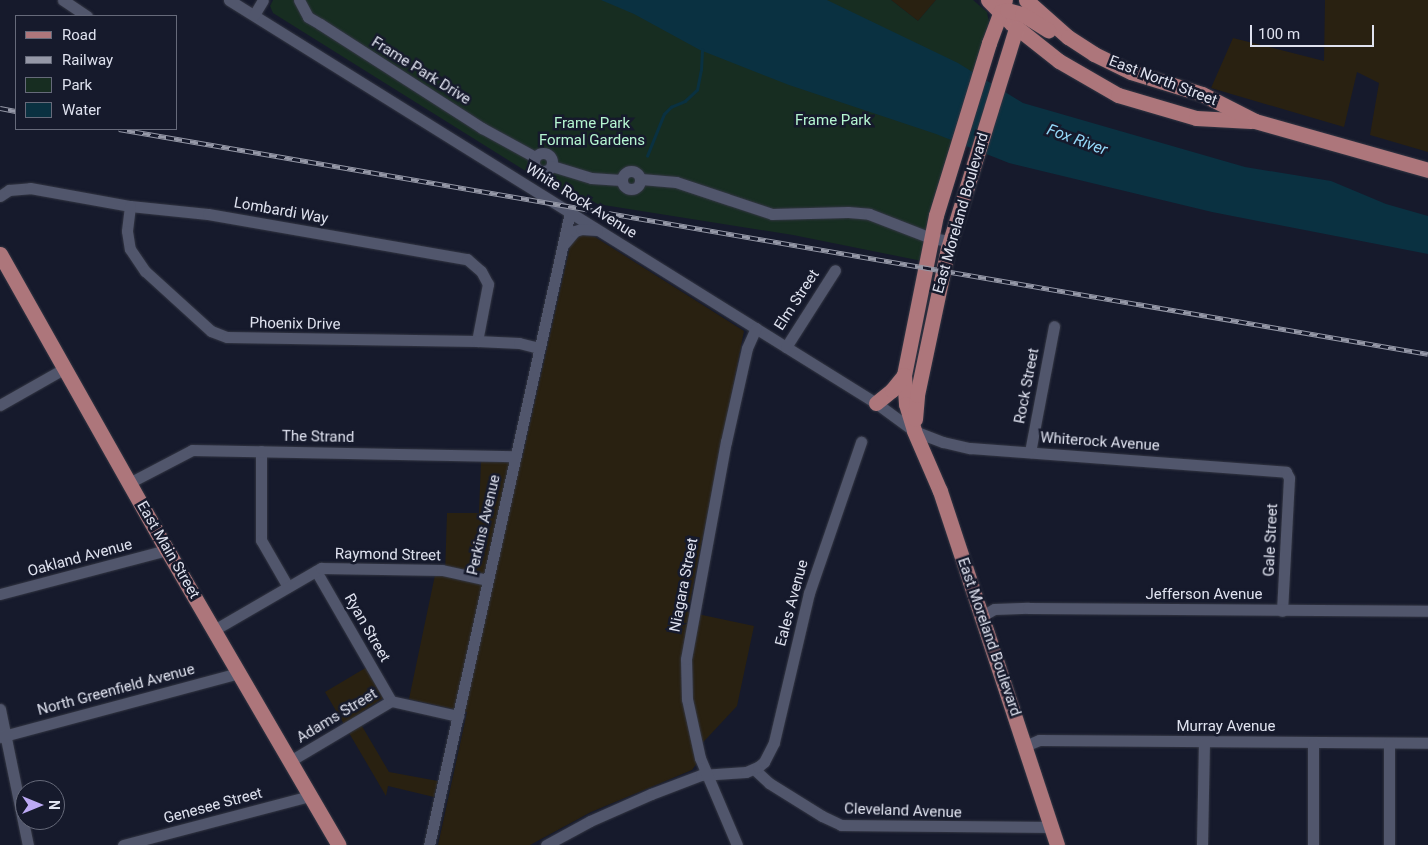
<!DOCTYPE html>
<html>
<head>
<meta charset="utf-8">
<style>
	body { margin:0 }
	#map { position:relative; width:1428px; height:845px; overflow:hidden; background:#161a2c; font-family:Roboto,sans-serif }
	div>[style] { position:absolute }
	.industrial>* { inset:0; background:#292111 }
	.green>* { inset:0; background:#172d21 }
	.water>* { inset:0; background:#0a3141 }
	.stream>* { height:2.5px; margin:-1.25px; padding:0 1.25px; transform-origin:1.25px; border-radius:1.25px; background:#0a3141 }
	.roads { filter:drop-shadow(0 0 1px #333643) drop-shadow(0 0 1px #333643) }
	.minor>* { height:11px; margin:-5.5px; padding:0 5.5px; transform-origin:5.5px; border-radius:5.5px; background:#51566c }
	.minor>.ring { margin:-5.5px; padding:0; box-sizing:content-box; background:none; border:11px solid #51566c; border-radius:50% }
	.major>* { height:15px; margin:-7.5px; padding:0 7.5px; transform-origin:7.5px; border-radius:7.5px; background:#ad767b }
	.rail>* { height:4.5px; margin-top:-2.25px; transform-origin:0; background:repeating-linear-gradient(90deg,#161a2c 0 8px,#9598a7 0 16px); box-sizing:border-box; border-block:1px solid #9598a7 }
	span { translate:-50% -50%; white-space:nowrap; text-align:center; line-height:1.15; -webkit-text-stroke:5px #161a2c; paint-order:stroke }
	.street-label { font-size:15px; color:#dfe2ef }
	.park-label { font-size:15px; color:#b5f5d1 }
	.water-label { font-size:16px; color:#95d8f8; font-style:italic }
	.legend { position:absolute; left:15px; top:15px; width:162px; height:115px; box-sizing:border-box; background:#161a2c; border:1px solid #666a7a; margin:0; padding:6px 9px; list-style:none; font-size:15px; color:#dfe2ef }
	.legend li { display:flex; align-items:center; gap:10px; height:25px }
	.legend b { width:25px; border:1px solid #666a7a }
	.north { position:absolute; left:15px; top:780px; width:50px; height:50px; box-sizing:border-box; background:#161a2c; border:1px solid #666a7a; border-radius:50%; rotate:90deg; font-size:14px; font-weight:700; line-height:20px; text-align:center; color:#dfe2ef }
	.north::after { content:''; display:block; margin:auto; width:18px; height:22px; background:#bca9f5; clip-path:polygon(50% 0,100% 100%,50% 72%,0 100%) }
	.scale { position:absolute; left:1250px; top:25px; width:124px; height:22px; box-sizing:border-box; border:2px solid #dfe2ef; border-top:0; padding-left:6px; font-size:15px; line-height:18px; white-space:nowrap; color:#dfe2ef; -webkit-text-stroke:4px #161a2c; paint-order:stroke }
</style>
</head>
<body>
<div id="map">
	<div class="industrial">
		<i style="clip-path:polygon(891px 0,936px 0,918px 21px)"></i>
		<i style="clip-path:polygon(1325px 0,1428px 0,1428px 152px,1370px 135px,1379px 83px,1357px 72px,1344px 127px,1211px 88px,1233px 38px,1324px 61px)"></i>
		<i style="clip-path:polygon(582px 235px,595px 237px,744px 331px,688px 612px,754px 626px,737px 706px,694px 752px,697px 763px,692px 770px,591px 812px,530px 845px,438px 845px,467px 712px,409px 699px,435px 575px,445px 574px,447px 513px,479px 513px,481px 460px,522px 459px,571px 242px)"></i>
		<i style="clip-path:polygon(367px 667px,383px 698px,356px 716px,389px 772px,438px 781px,434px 797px,388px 786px,386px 796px,325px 692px)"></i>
	</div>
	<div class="green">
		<i style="clip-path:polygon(273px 0,891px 0,918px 21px,936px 0,973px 0,987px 12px,989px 22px,922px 261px,793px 235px,572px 200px,273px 13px,270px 6px)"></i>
	</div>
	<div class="water">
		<i style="clip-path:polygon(601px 0,827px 0,958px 63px,1023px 103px,1245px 167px,1331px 181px,1386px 204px,1428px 216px,1428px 254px,1212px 212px,1009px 163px,936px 134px,789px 85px,700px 50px,634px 14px)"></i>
	</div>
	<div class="stream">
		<i style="left:647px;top:156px;width:45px;rotate:-68deg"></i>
		<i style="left:664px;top:114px;width:10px;rotate:-45deg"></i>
		<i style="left:671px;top:107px;width:15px;rotate:-23deg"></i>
		<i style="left:685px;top:101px;width:16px;rotate:-43deg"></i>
		<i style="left:697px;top:90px;width:20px;rotate:-79deg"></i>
		<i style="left:701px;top:70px;width:20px;rotate:-87deg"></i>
	</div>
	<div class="roads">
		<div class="minor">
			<i style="left:63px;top:0;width:29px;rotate:34deg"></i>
			<i style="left:229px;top:0;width:762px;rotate:31.92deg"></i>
			<i style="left:876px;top:403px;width:47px;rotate:36.4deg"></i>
			<i style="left:914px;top:431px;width:31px;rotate:21deg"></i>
			<i style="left:943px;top:442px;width:28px;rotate:13deg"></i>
			<i style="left:970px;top:448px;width:317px;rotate:4.3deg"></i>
			<i style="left:1286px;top:472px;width:7px;rotate:63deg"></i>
			<i style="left:1289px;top:478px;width:133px;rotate:93deg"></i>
			<i style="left:299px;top:0;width:19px;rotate:62deg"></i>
			<i style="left:308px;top:17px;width:14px;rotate:30deg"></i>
			<i style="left:320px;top:24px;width:193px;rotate:32.7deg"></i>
			<i style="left:482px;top:128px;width:60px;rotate:28.7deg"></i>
			<i style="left:254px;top:15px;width:17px;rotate:-59deg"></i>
			<i class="ring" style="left:534px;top:153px;width:7px;height:7px"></i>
			<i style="left:552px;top:166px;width:41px;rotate:17.1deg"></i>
			<i style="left:591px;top:178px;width:30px;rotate:4deg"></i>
			<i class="ring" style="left:622px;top:171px;width:7px;height:7px"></i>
			<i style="left:641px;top:179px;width:35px;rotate:5deg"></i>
			<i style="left:676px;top:182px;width:101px;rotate:18.4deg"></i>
			<i style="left:772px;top:214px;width:76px;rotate:-1.5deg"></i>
			<i style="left:848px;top:212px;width:21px;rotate:5deg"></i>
			<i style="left:869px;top:214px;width:66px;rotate:21.2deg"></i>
			<i style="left:931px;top:238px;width:19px;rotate:9deg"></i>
			<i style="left:0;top:196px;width:11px;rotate:-34deg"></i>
			<i style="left:9px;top:190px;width:21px;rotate:-5deg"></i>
			<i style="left:30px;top:188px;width:102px;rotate:10.2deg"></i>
			<i style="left:130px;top:206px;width:78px;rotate:5.9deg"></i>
			<i style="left:208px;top:214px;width:263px;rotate:9.9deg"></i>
			<i style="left:467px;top:259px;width:18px;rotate:41deg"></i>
			<i style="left:481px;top:271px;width:15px;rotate:62deg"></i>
			<i style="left:488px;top:284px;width:58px;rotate:100.9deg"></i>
			<i style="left:130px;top:206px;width:25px;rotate:97deg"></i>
			<i style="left:127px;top:231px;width:18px;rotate:81deg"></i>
			<i style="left:130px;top:249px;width:27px;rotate:56deg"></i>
			<i style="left:145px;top:271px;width:89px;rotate:42.3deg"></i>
			<i style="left:211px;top:331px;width:17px;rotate:21deg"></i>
			<i style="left:227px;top:337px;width:250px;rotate:0.9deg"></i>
			<i style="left:477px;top:341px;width:42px;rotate:2.7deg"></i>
			<i style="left:519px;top:343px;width:21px;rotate:14deg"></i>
			<i style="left:564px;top:244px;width:17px;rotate:-50deg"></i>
			<i style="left:575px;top:231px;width:6px;rotate:-18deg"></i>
			<i style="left:581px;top:229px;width:16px;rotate:4deg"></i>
			<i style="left:786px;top:347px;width:91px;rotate:-57.5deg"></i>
			<i style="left:0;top:405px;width:75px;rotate:-29.6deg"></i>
			<i style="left:261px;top:451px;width:89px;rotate:90deg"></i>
			<i style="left:261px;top:540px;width:54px;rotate:60.1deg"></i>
			<i style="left:1030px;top:452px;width:128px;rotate:-79.2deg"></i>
			<i style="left:129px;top:483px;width:71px;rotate:-27.6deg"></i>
			<i style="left:192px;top:450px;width:323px;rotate:1.1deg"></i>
			<i style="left:316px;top:571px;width:150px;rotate:60deg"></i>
			<i style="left:0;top:594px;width:173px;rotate:-14.8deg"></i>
			<i style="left:982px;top:616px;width:14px;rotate:-30deg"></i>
			<i style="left:994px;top:609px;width:34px;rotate:-2deg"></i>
			<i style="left:1028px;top:608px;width:400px;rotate:0.4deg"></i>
			<i style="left:214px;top:630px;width:124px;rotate:-30.1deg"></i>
			<i style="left:321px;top:568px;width:121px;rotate:0.9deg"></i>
			<i style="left:442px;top:570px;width:46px;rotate:12.5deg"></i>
			<i style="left:0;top:709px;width:139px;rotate:78.4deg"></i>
			<i style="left:0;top:737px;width:247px;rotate:-15deg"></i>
			<i style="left:1025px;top:746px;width:15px;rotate:-23deg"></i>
			<i style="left:1039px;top:740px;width:389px;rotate:0.4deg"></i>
			<i style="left:290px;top:761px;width:117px;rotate:-30.7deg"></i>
			<i style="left:391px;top:701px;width:69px;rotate:12.6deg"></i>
			<i style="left:754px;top:769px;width:21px;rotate:43deg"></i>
			<i style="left:769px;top:783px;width:62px;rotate:31.9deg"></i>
			<i style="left:822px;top:816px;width:21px;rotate:25deg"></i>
			<i style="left:841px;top:825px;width:210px;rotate:0.5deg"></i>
			<i style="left:123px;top:845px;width:193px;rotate:-14.7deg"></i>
			<i style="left:429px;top:845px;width:649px;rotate:-77.44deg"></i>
			<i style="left:546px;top:845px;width:50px;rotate:-28.6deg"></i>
			<i style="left:590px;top:821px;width:67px;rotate:-23.9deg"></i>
			<i style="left:651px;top:794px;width:53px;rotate:-20.8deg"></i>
			<i style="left:701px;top:775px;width:45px;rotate:-3.8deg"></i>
			<i style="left:746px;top:772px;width:13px;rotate:-23deg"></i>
			<i style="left:758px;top:767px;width:8px;rotate:-40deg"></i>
			<i style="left:764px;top:762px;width:22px;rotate:-63deg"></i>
			<i style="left:774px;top:742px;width:153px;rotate:-76.8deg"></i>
			<i style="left:809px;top:593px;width:160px;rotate:-71deg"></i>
			<i style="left:737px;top:845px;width:95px;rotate:-113deg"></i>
			<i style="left:700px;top:758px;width:60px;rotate:-102.4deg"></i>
			<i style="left:687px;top:699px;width:40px;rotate:-91.4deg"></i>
			<i style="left:686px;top:659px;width:221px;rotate:-79.6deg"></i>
			<i style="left:726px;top:442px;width:96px;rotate:-77.4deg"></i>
			<i style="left:747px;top:348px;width:22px;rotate:-66deg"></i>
			<i style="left:1202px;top:845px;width:103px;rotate:-88.9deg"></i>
			<i style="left:1313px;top:845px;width:102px;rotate:-90deg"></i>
			<i style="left:1389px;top:845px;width:102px;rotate:-90deg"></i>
		</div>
		<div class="major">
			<i style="left:988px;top:0;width:33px;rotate:45deg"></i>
			<i style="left:1011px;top:23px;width:61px;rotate:38.4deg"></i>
			<i style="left:1059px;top:61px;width:68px;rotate:30deg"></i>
			<i style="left:1118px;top:95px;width:81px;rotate:16.4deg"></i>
			<i style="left:1196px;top:118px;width:55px;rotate:3.1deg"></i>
			<i style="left:1005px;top:0;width:46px;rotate:110.4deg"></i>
			<i style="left:989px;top:43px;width:180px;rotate:107.1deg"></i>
			<i style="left:936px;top:215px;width:163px;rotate:101.3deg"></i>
			<i style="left:904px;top:375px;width:29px;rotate:86deg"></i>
			<i style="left:906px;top:404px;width:28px;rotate:73deg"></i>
			<i style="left:914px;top:431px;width:65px;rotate:66.6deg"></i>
			<i style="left:940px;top:491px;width:373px;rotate:71.7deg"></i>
			<i style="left:1026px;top:0;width:56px;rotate:41.4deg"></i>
			<i style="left:1068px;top:37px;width:31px;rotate:33deg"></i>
			<i style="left:1094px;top:54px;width:41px;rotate:25.9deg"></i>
			<i style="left:1131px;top:72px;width:74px;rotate:17.2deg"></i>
			<i style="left:1202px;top:94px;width:59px;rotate:27deg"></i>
			<i style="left:1255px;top:121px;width:180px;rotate:15.8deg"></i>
			<i style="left:1000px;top:12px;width:7px;rotate:-16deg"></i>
			<i style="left:1007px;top:10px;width:16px;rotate:15deg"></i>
			<i style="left:1022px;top:14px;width:31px;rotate:32deg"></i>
			<i style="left:0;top:254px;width:340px;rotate:60.6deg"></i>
			<i style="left:167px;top:550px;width:341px;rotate:59.8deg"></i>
			<i style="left:876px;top:403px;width:21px;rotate:-39deg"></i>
			<i style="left:892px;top:390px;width:19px;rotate:-51deg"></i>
			<i style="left:915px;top:419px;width:24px;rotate:-85deg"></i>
			<i style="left:917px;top:395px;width:150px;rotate:-78.1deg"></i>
			<i style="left:948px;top:248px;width:230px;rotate:-72.8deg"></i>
		</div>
	</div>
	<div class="rail">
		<i style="left:0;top:108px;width:16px;rotate:11deg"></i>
		<i style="left:119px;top:129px;width:1328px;rotate:9.75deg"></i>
	</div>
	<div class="street-label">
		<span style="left:421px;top:71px;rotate:32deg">Frame Park Drive</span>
		<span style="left:1163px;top:81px;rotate:21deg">East North Street</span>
		<span style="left:581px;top:201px;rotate:32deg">White Rock Avenue</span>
		<span style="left:281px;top:211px;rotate:10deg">Lombardi Way</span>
		<span style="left:961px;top:213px;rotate:-74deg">East Moreland Boulevard</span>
		<span style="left:797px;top:300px;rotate:-57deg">Elm Street</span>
		<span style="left:295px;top:324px;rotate:1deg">Phoenix Drive</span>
		<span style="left:1027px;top:386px;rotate:-79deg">Rock Street</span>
		<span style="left:318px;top:437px;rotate:1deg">The Strand</span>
		<span style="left:1100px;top:442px;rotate:4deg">Whiterock Avenue</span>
		<span style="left:484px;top:525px;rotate:-77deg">Perkins Avenue</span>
		<span style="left:1271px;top:540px;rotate:-87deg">Gale Street</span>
		<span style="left:168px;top:550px;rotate:60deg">East Main Street</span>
		<span style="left:388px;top:555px;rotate:1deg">Raymond Street</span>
		<span style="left:80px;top:558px;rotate:-15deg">Oakland Avenue</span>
		<span style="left:684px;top:585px;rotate:-79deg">Niagara Street</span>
		<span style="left:1204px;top:595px">Jefferson Avenue</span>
		<span style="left:792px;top:603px;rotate:-75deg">Eales Avenue</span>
		<span style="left:367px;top:628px;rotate:60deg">Ryan Street</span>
		<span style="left:989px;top:637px;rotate:71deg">East Moreland Boulevard</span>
		<span style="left:116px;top:690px;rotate:-15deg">North Greenfield Avenue</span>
		<span style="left:337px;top:716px;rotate:-31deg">Adams Street</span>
		<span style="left:1226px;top:727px">Murray Avenue</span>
		<span style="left:213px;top:806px;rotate:-15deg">Genesee Street</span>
		<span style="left:903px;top:811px;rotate:2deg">Cleveland Avenue</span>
	</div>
	<div class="park-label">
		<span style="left:833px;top:121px">Frame Park</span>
		<span style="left:592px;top:132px">Frame Park<br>Formal Gardens</span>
	</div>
	<div class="water-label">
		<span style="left:1077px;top:140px;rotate:20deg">Fox River</span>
	</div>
	<ul class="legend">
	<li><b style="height:6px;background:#ad767b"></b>Road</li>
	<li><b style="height:6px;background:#9598a7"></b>Railway</li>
	<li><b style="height:14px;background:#172d21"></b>Park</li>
	<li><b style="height:14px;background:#0a3141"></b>Water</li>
	</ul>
	<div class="north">N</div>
	<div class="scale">100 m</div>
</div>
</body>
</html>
